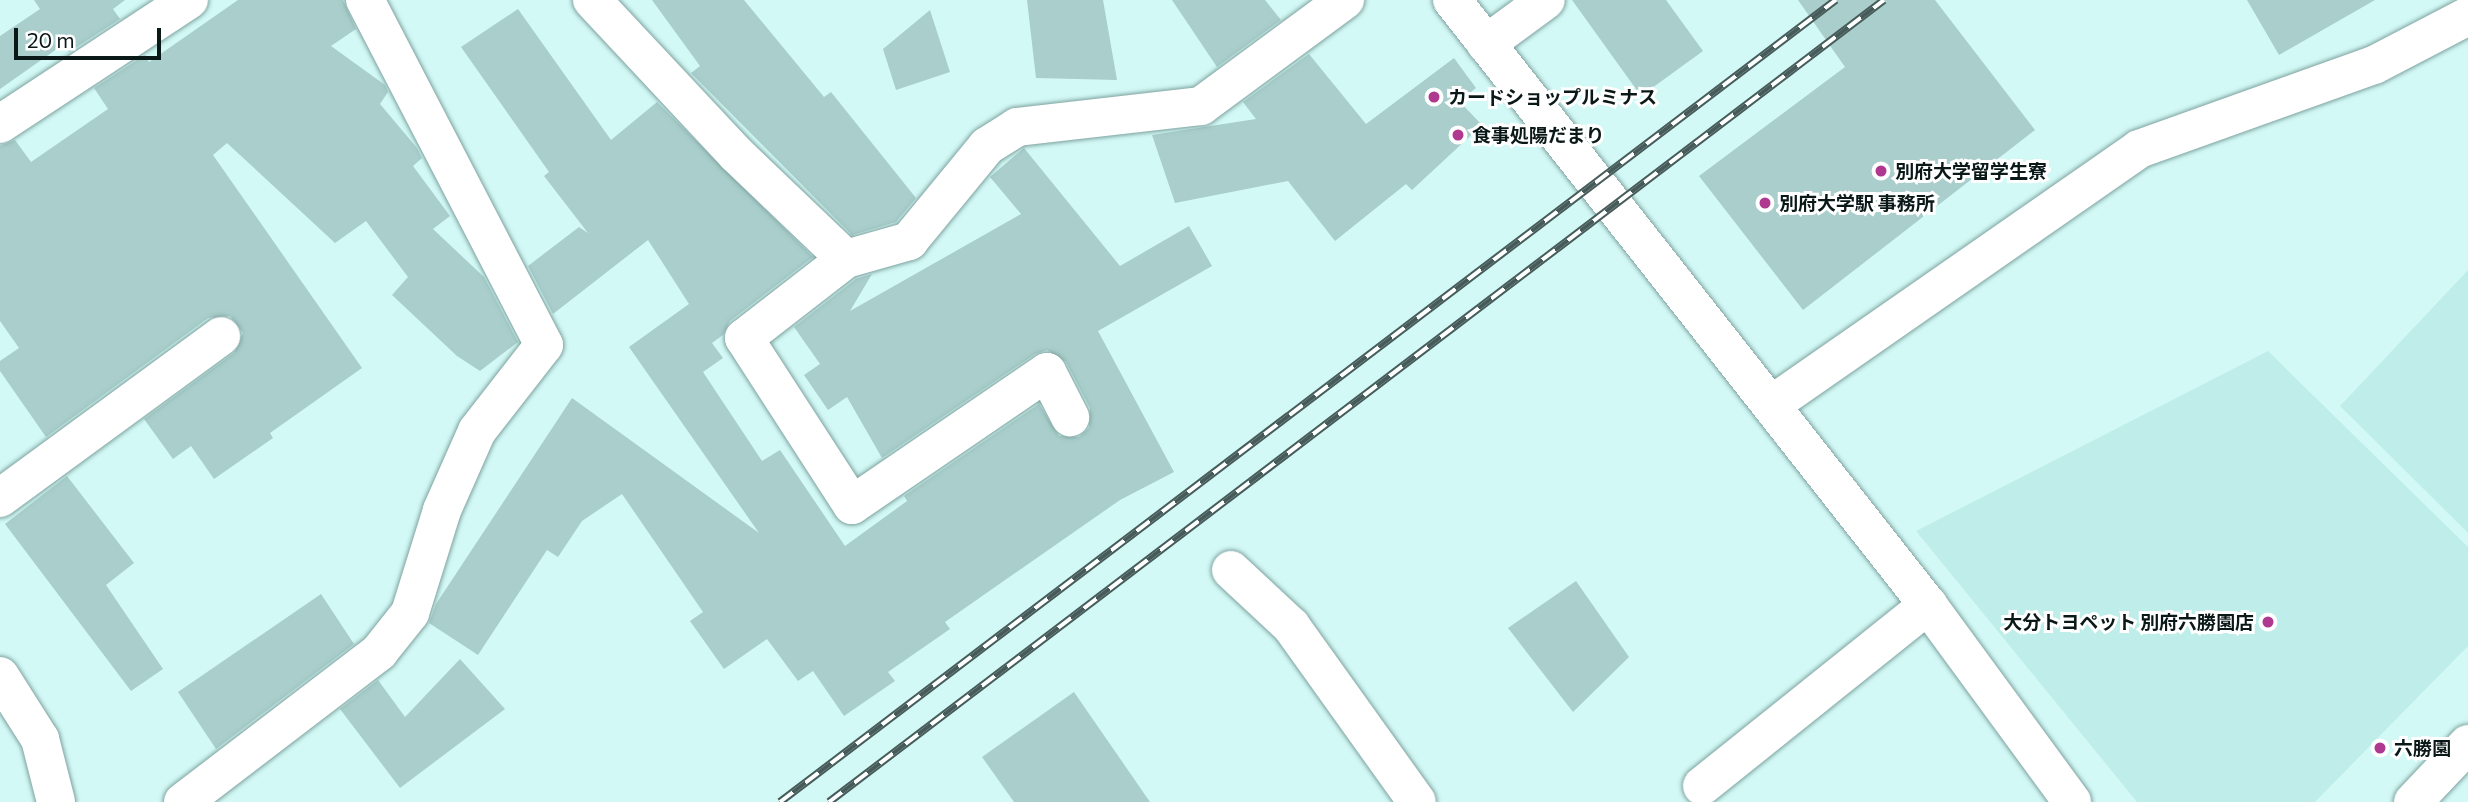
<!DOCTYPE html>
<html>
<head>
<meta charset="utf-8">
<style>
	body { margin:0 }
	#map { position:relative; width:2468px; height:802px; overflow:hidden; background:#d3f9f6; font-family:Commissioner,"Noto Sans JP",sans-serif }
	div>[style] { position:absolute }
	.built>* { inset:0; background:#bfeeea }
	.building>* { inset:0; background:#a9cecb }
	.roads { filter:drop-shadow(0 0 2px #7ea29f) drop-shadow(0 0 2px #7ea29f) }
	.minor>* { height:38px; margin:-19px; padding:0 19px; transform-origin:19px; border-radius:19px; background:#fff }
	.tertiary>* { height:38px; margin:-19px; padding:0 19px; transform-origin:19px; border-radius:19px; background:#fff }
	.trunk>* { height:38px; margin:-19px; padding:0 19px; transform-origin:19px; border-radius:19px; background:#fff }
	.rail>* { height:8px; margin-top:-4px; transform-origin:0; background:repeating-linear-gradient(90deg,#fff 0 16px,#475c5a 0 32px); box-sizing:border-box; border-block:2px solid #475c5a }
	.dots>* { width:19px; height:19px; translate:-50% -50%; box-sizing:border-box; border:4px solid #fff; border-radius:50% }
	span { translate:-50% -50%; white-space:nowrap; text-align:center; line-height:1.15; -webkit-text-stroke:6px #fff; paint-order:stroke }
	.poi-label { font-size:19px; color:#0a1817; font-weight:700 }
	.left { translate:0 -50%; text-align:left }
	.right { translate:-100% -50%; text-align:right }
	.scale { position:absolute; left:14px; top:28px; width:147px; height:32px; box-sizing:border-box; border:4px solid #0a1817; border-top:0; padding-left:9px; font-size:21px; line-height:24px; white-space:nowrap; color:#0a1817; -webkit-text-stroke:5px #fff; paint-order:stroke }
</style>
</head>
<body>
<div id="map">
	<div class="built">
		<i style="clip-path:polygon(2468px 270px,2468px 533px,2340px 406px)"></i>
		<i style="clip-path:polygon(2268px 351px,2468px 547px,2468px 646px,2315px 802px,2137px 802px,1916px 531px)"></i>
	</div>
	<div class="building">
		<i style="clip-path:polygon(34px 0,125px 0,113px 9px,120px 19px,69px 52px,64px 44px,0 89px,0 36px,40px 9px)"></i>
		<i style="clip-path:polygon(238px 0,343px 0,356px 29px,331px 46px,385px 85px,388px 92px,380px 104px,417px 148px,422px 158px,413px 166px,450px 216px,433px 229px,484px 277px,518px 342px,480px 371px,457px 356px,392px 295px,408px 277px,366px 221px,335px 243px,227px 143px,213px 155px,362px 368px,270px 433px,273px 438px,214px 479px,191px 446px,173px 459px,144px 419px,234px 353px,243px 333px,230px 316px,208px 318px,46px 437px,0 371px,0 361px,19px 348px,0 321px,0 146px,15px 140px,31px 162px,108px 109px,94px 88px,145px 55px,149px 62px)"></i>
		<i style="clip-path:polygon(652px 0,744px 0,824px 97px,831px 92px,916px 198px,896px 222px,852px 235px,691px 73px,700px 66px)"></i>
		<i style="clip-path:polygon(1027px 0,1103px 0,1117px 80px,1036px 78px)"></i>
		<i style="clip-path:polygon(1172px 0,1265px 0,1281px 20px,1217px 67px)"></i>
		<i style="clip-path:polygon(1572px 0,1666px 0,1703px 51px,1641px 96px)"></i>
		<i style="clip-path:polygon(1798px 0,1935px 0,2035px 130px,1803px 310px,1699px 176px,1845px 67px)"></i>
		<i style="clip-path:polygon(2247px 0,2375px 0,2279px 55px)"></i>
		<i style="clip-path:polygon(518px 9px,611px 140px,657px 102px,813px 257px,730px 321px,723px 335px,712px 343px,723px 358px,703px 372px,762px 461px,780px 450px,845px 546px,907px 501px,904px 496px,1039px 404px,1059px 436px,1079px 437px,1089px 428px,1090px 408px,1066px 362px,1047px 350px,1035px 354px,882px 458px,847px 397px,828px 410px,804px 375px,820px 364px,794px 327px,856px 279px,872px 274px,850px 311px,1021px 214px,990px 177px,1024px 148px,1120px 266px,1189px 226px,1212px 266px,1098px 331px,1174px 472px,1120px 500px,945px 622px,950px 629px,888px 672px,895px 681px,844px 716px,813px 671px,798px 681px,767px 639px,724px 669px,690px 621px,703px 612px,622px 494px,582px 521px,558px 557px,547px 550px,478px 655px,429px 623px,436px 604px,572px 398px,759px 533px,629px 347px,689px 304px,648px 240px,553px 314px,528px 266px,579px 227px,588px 233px,544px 176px,549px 172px,461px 47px)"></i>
		<i style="clip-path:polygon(930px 10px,950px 72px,896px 90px,883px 49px)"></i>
		<i style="clip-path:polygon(1309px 54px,1366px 124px,1454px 58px,1476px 88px,1459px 101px,1482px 125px,1412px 190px,1406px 184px,1335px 241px,1288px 181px,1175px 203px,1152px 135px,1256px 119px,1243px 102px)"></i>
		<i style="clip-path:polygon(67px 476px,134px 563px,106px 585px,163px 669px,131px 691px,5px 524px)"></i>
		<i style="clip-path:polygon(1576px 581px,1629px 657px,1573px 712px,1508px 628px)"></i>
		<i style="clip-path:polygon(321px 594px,354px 644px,216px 749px,178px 692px)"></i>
		<i style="clip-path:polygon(460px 659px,505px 709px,400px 788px,340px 709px,378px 680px,405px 717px)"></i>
		<i style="clip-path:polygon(1074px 692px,1150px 802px,1014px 802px,982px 757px)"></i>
	</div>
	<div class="roads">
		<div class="minor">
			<i style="left:592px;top:0;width:211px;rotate:46.9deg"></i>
			<i style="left:736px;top:154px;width:152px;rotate:43.7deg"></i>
			<i style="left:846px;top:259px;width:66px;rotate:-15.9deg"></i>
			<i style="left:909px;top:241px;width:123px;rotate:-50.6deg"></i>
			<i style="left:987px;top:146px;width:36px;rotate:-32deg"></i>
			<i style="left:1017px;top:127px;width:185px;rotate:-6.5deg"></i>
			<i style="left:1201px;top:106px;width:179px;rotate:-36.4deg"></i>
			<i style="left:1486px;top:44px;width:74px;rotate:-36.3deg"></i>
			<i style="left:0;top:124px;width:226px;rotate:-33.3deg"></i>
			<i style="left:846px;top:259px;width:129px;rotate:142.2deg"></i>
			<i style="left:744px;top:338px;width:199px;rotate:57.1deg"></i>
			<i style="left:852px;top:505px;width:236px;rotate:-34.3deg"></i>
			<i style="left:1047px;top:372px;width:51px;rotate:62.9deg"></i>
			<i style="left:1771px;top:405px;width:448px;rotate:-34.8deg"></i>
			<i style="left:2139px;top:149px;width:250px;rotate:-19.7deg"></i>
			<i style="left:2374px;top:65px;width:106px;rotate:-27.5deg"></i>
			<i style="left:0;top:498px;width:274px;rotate:-36.2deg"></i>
			<i style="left:1231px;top:570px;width:82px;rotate:43deg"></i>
			<i style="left:1291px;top:626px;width:216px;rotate:54.4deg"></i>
			<i style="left:0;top:676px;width:75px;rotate:57.6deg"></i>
			<i style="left:40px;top:739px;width:65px;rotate:75.7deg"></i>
			<i style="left:1702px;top:786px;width:290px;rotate:-38.7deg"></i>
			<i style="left:183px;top:802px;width:247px;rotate:-37.4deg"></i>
			<i style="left:379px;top:652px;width:50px;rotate:-51.5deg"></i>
			<i style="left:410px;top:613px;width:108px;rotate:-72.7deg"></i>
			<i style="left:442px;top:510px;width:86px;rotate:-66.1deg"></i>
			<i style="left:477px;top:431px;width:109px;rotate:-52.1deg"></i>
			<i style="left:544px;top:345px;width:389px;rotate:-117.4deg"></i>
		</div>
		<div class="tertiary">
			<i style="left:1452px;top:0;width:770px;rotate:51.81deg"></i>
			<i style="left:1928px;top:605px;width:244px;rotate:53.8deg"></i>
		</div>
		<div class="trunk">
			<i style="left:2413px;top:802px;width:80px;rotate:-46.5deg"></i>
		</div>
	</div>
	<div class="rail">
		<i style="left:780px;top:802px;width:1326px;rotate:-37.22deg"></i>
		<i style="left:829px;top:802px;width:1325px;rotate:-37.24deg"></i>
	</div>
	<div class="dots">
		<i style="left:1434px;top:97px;background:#b03990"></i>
		<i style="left:1458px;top:135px;background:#b03990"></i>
		<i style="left:1881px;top:171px;background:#b03990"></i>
		<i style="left:1765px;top:203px;background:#b03990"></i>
		<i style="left:2268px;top:622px;background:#b03990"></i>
		<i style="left:2380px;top:748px;background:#b03990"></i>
	</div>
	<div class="poi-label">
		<span class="left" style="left:1448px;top:97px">カードショップルミナス</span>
		<span class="left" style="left:1472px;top:135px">食事処陽だまり</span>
		<span class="left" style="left:1895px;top:171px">別府大学留学生寮</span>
		<span class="left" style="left:1779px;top:203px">別府大学駅 事務所</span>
		<span class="right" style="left:2254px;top:622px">大分トヨペット 別府六勝園店</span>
		<span class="left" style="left:2394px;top:748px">六勝園</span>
	</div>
	<div class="scale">20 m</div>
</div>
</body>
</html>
